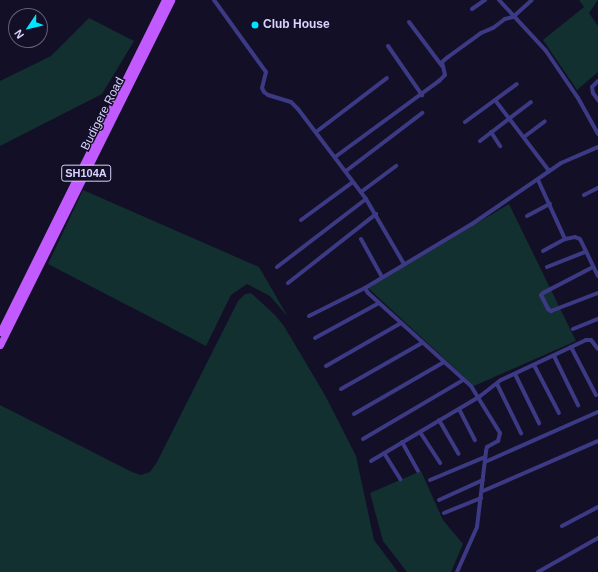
<!DOCTYPE html>
<html>
<head>
<meta charset="utf-8">
<style>
	body { margin:0 }
	#map { position:relative; width:598px; height:572px; overflow:hidden; background:#130f26; font-family:Arial,sans-serif }
	div>[style] { position:absolute }
	.green>* { inset:0; background:#12302f }
	.minor>* { height:4px; margin:-2px; padding:0 2px; transform-origin:2px; border-radius:2px; background:#3d3a85 }
	.primary>* { height:7px; margin:-3.5px; padding:0 3.5px; transform-origin:3.5px; border-radius:3.5px; background:#c25bff }
	.dots>* { width:11px; height:11px; translate:-50% -50%; box-sizing:border-box; border:2px solid #130f26; border-radius:50% }
	span { translate:-50% -50%; white-space:nowrap; text-align:center; line-height:1.15; -webkit-text-stroke:3px #130f26; paint-order:stroke }
	.shield-label span { padding:1px 3px; background:#130f26; border:1px solid; border-radius:3px; -webkit-text-stroke-width:0 }
	.shield-label { font-size:11px; color:#d9d4ff; font-weight:700 }
	.poi-label { font-size:12px; color:#d9d4ff; font-weight:700 }
	.left { translate:0 -50%; text-align:left }
	.street-label { font-size:12px; color:#d9d4ff }
	.north { position:absolute; left:8px; top:8px; width:40px; height:40px; box-sizing:border-box; background:#130f26; border:1px solid #625e7d; border-radius:50%; rotate:235deg; font-size:11px; font-weight:700; line-height:16px; text-align:center; color:#d9d4ff }
	.north::after { content:''; display:block; margin:auto; width:14px; height:18px; background:#00e5ff; clip-path:polygon(50% 0,100% 100%,50% 72%,0 100%) }
</style>
</head>
<body>
<div id="map">
	<div class="green">
		<i style="clip-path:polygon(579px 0,598px 0,589px 13px,598px 26px,598px 72px,577px 90px,543px 40px,584px 7px)"></i>
		<i style="clip-path:polygon(89px 18px,134px 41px,102px 94px,0 146px,0 81px,51px 56px)"></i>
		<i style="clip-path:polygon(83px 190px,259px 267px,288px 317px,270px 296px,247px 284px,231px 295px,206px 346px,48px 264px)"></i>
		<i style="clip-path:polygon(509px 204px,576px 341px,474px 386px,368px 288px)"></i>
		<i style="clip-path:polygon(251px 293px,275px 315px,284px 326px,326px 397px,356px 456px,374px 540px,398px 572px,0 572px,0 405px,132px 472px,141px 475px,150px 472px,157px 462px,238px 301px,245px 294px)"></i>
		<i style="clip-path:polygon(421px 471px,443px 520px,463px 544px,451px 572px,407px 572px,383px 541px,370px 493px)"></i>
	</div>
	<div class="minor">
		<i style="left:214px;top:0;width:89px;rotate:54.2deg"></i>
		<i style="left:266px;top:72px;width:16px;rotate:104deg"></i>
		<i style="left:262px;top:88px;width:4px;rotate:63deg"></i>
		<i style="left:264px;top:92px;width:5px;rotate:37deg"></i>
		<i style="left:268px;top:95px;width:24px;rotate:17deg"></i>
		<i style="left:291px;top:102px;width:10px;rotate:45deg"></i>
		<i style="left:298px;top:109px;width:113px;rotate:52.9deg"></i>
		<i style="left:366px;top:199px;width:75px;rotate:59.7deg"></i>
		<i style="left:499px;top:0;width:69px;rotate:47.3deg"></i>
		<i style="left:546px;top:51px;width:57px;rotate:55.8deg"></i>
		<i style="left:578px;top:98px;width:41px;rotate:60.9deg"></i>
		<i style="left:472px;top:9px;width:16px;rotate:-35deg"></i>
		<i style="left:409px;top:22px;width:55px;rotate:53.1deg"></i>
		<i style="left:388px;top:46px;width:60px;rotate:55.2deg"></i>
		<i style="left:598px;top:81px;width:8px;rotate:135deg"></i>
		<i style="left:592px;top:87px;width:6px;rotate:81deg"></i>
		<i style="left:593px;top:93px;width:9px;rotate:54deg"></i>
		<i style="left:495px;top:100px;width:89px;rotate:52.7deg"></i>
		<i style="left:465px;top:122px;width:64px;rotate:-36.2deg"></i>
		<i style="left:316px;top:132px;width:89px;rotate:-37.3deg"></i>
		<i style="left:491px;top:132px;width:17px;rotate:57deg"></i>
		<i style="left:524px;top:137px;width:26px;rotate:-37deg"></i>
		<i style="left:480px;top:141px;width:64px;rotate:-37.4deg"></i>
		<i style="left:335px;top:157px;width:129px;rotate:-36.2deg"></i>
		<i style="left:439px;top:81px;width:8px;rotate:-45deg"></i>
		<i style="left:445px;top:75px;width:13px;rotate:-103deg"></i>
		<i style="left:442px;top:62px;width:8px;rotate:-40deg"></i>
		<i style="left:448px;top:57px;width:41px;rotate:-36deg"></i>
		<i style="left:481px;top:33px;width:13px;rotate:-23deg"></i>
		<i style="left:493px;top:28px;width:15px;rotate:-37deg"></i>
		<i style="left:505px;top:19px;width:8px;rotate:-14deg"></i>
		<i style="left:513px;top:17px;width:25px;rotate:-42deg"></i>
		<i style="left:346px;top:171px;width:96px;rotate:-37.3deg"></i>
		<i style="left:538px;top:180px;width:65px;rotate:65.4deg"></i>
		<i style="left:565px;top:239px;width:10px;rotate:-11deg"></i>
		<i style="left:575px;top:237px;width:5px;rotate:22deg"></i>
		<i style="left:580px;top:239px;width:41px;rotate:64.1deg"></i>
		<i style="left:361px;top:192px;width:44px;rotate:-36.6deg"></i>
		<i style="left:584px;top:195px;width:16px;rotate:-27deg"></i>
		<i style="left:527px;top:216px;width:26px;rotate:-28deg"></i>
		<i style="left:301px;top:220px;width:64px;rotate:-36.2deg"></i>
		<i style="left:361px;top:239px;width:43px;rotate:61.1deg"></i>
		<i style="left:543px;top:251px;width:25px;rotate:-29deg"></i>
		<i style="left:277px;top:267px;width:112px;rotate:-37.4deg"></i>
		<i style="left:547px;top:267px;width:41px;rotate:-21.5deg"></i>
		<i style="left:593px;top:267px;width:56px;rotate:152.5deg"></i>
		<i style="left:543px;top:293px;width:3px;rotate:135deg"></i>
		<i style="left:541px;top:295px;width:16px;rotate:63deg"></i>
		<i style="left:548px;top:309px;width:4px;rotate:34deg"></i>
		<i style="left:551px;top:311px;width:50px;rotate:-21deg"></i>
		<i style="left:288px;top:283px;width:112px;rotate:-38.1deg"></i>
		<i style="left:309px;top:316px;width:63px;rotate:-26.6deg"></i>
		<i style="left:573px;top:329px;width:27px;rotate:-22deg"></i>
		<i style="left:315px;top:338px;width:73px;rotate:-28.7deg"></i>
		<i style="left:571px;top:347px;width:54px;rotate:62.5deg"></i>
		<i style="left:554px;top:356px;width:55px;rotate:63.9deg"></i>
		<i style="left:534px;top:365px;width:54px;rotate:62.5deg"></i>
		<i style="left:326px;top:366px;width:86px;rotate:-29.8deg"></i>
		<i style="left:515px;top:374px;width:55px;rotate:63.9deg"></i>
		<i style="left:497px;top:384px;width:55px;rotate:63.9deg"></i>
		<i style="left:341px;top:389px;width:93px;rotate:-29.6deg"></i>
		<i style="left:459px;top:409px;width:35px;rotate:63deg"></i>
		<i style="left:354px;top:414px;width:104px;rotate:-30deg"></i>
		<i style="left:439px;top:420px;width:39px;rotate:60deg"></i>
		<i style="left:420px;top:432px;width:37px;rotate:57deg"></i>
		<i style="left:363px;top:439px;width:116px;rotate:-30.5deg"></i>
		<i style="left:402px;top:442px;width:33px;rotate:61deg"></i>
		<i style="left:384px;top:453px;width:31px;rotate:58deg"></i>
		<i style="left:371px;top:461px;width:126px;rotate:-30.7deg"></i>
		<i style="left:479px;top:397px;width:28px;rotate:-38deg"></i>
		<i style="left:501px;top:380px;width:94px;rotate:-25.2deg"></i>
		<i style="left:586px;top:340px;width:5px"></i>
		<i style="left:591px;top:340px;width:11px;rotate:52deg"></i>
		<i style="left:485px;top:462px;width:124px;rotate:-23.9deg"></i>
		<i style="left:430px;top:480px;width:60px;rotate:-22.7deg"></i>
		<i style="left:483px;top:491px;width:125px;rotate:-23.5deg"></i>
		<i style="left:439px;top:500px;width:48px;rotate:-24.4deg"></i>
		<i style="left:444px;top:513px;width:40px;rotate:-22deg"></i>
		<i style="left:562px;top:526px;width:41px;rotate:-27.8deg"></i>
		<i style="left:457px;top:572px;width:49px;rotate:-66deg"></i>
		<i style="left:477px;top:527px;width:77px;rotate:-83.2deg"></i>
		<i style="left:486px;top:451px;width:4px;rotate:-76deg"></i>
		<i style="left:487px;top:447px;width:13px;rotate:-29deg"></i>
		<i style="left:498px;top:441px;width:8px;rotate:-76deg"></i>
		<i style="left:500px;top:433px;width:55px;rotate:-121.7deg"></i>
		<i style="left:471px;top:386px;width:139px;rotate:-137.9deg"></i>
		<i style="left:368px;top:293px;width:6px;rotate:-121deg"></i>
		<i style="left:365px;top:288px;width:125px;rotate:-30.9deg"></i>
		<i style="left:472px;top:224px;width:108px;rotate:-34.4deg"></i>
		<i style="left:561px;top:163px;width:40px;rotate:-23.4deg"></i>
		<i style="left:538px;top:572px;width:69px;rotate:-29.5deg"></i>
	</div>
	<div class="primary">
		<i style="left:0;top:332px;width:371px;rotate:-63.6deg"></i>
		<i style="left:0;top:345px;width:385px;rotate:-63.6deg"></i>
	</div>
	<div class="dots">
		<i style="left:255px;top:25px;background:#00e5ff"></i>
	</div>
	<div class="shield-label">
		<span style="left:86px;top:173px">SH104A</span>
	</div>
	<div class="poi-label">
		<span class="left" style="left:263px;top:25px">Club House</span>
	</div>
	<div class="street-label">
		<span style="left:103px;top:114px;rotate:-63deg">Budigere Road</span>
	</div>
	<div class="north">N</div>
</div>
</body>
</html>
